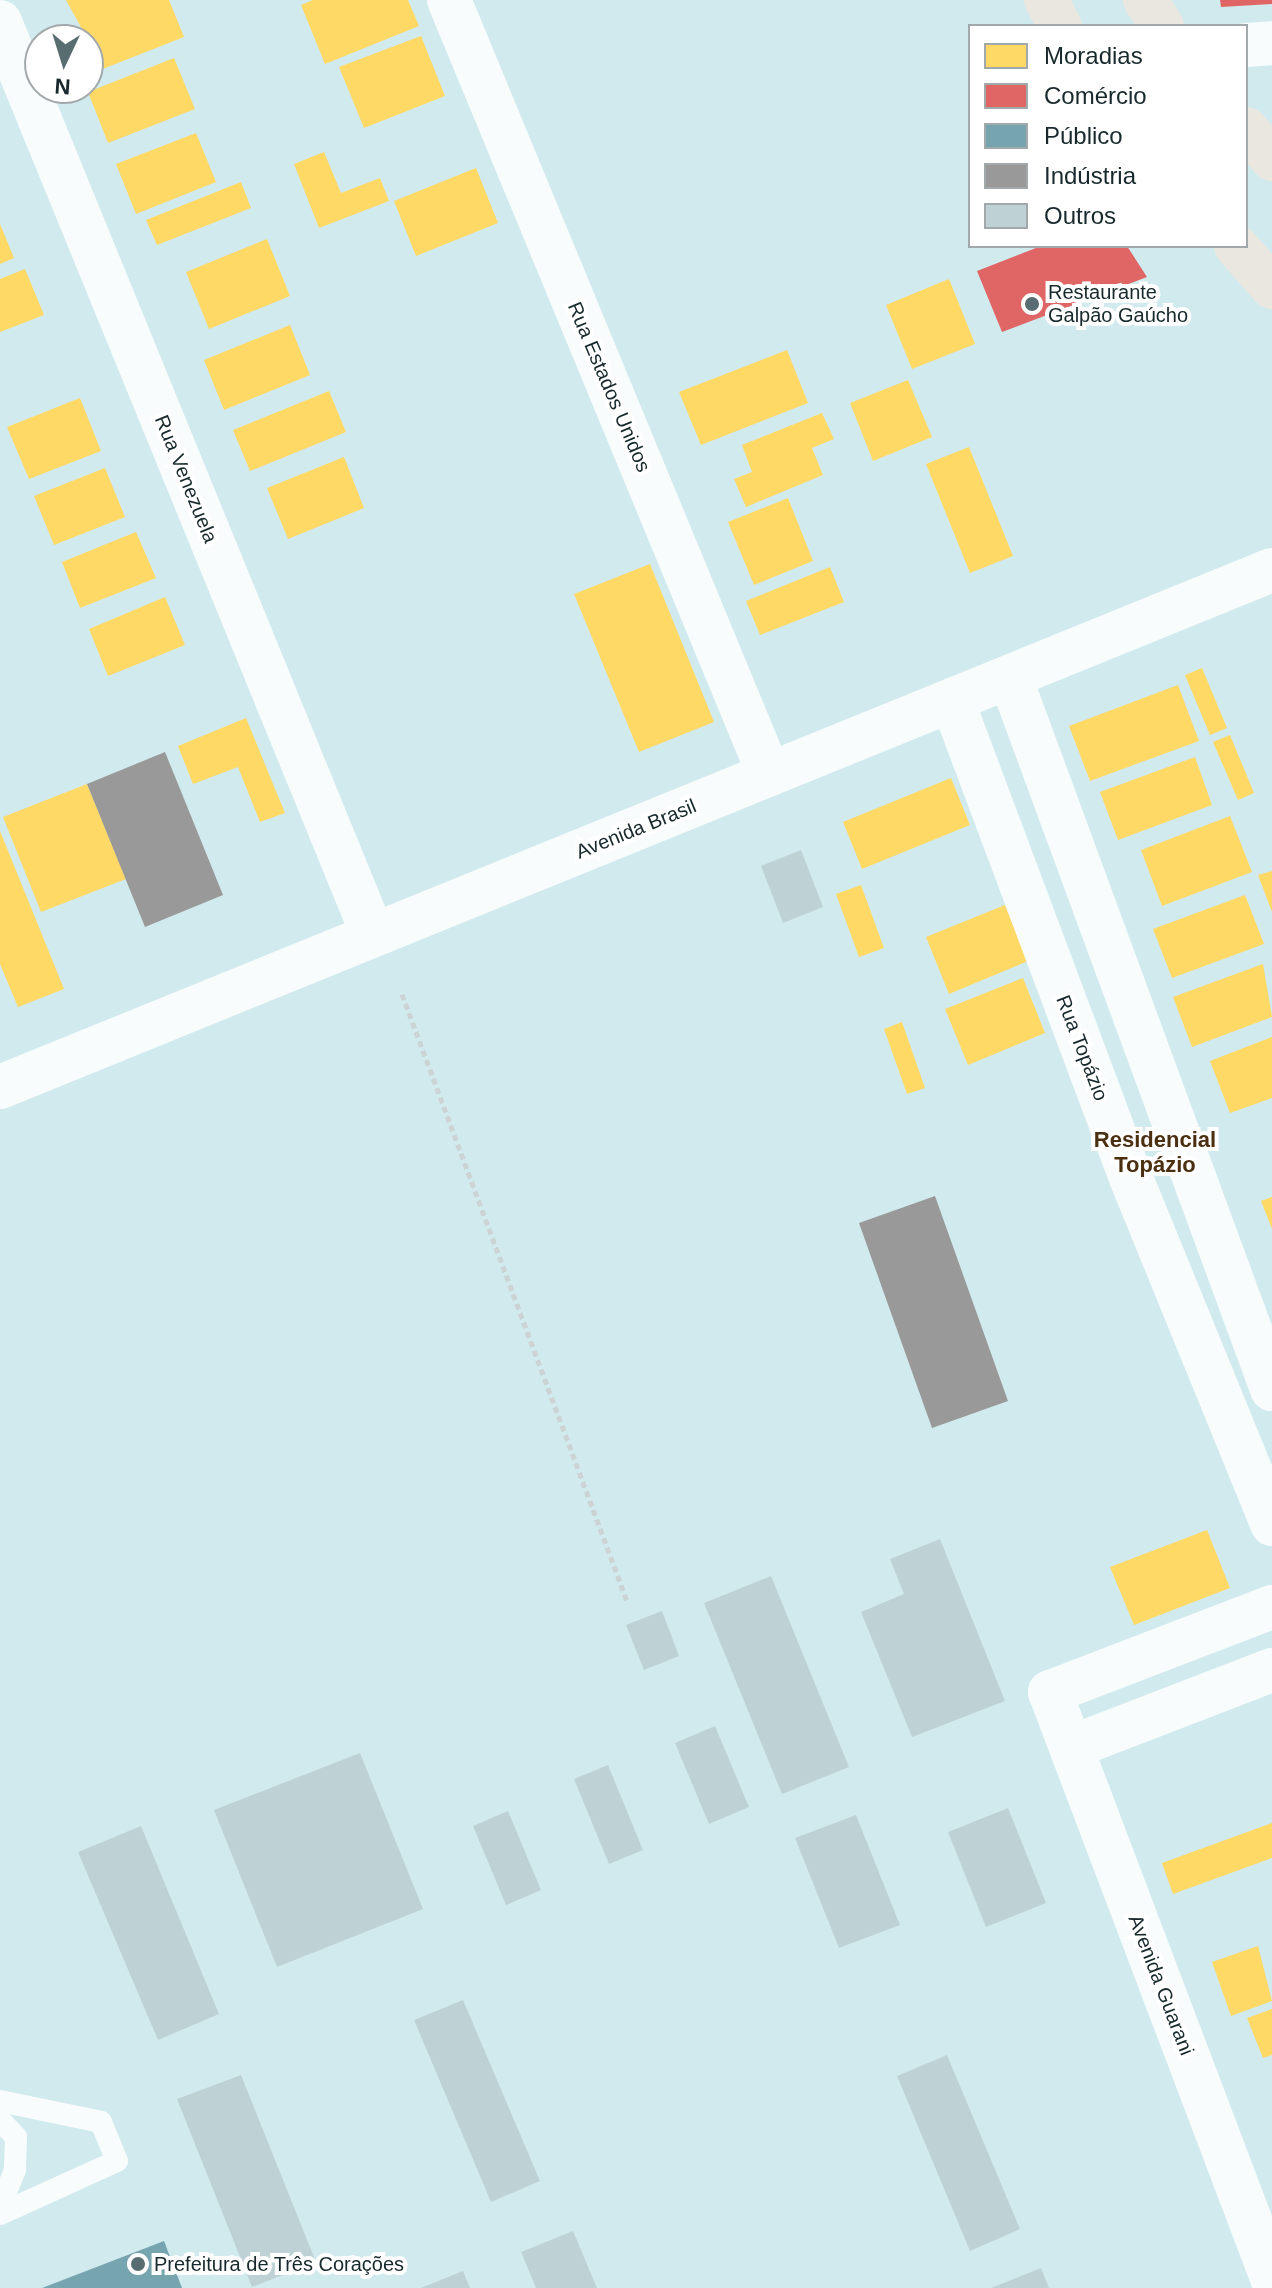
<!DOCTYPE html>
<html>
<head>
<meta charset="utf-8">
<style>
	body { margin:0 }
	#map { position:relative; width:1272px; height:2288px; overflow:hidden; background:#d1eaee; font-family:Arial,sans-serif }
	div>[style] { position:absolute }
	.homes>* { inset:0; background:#ffd966 }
	.shops>* { inset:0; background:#e06666 }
	.public>* { inset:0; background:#76a5af }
	.industry>* { inset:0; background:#999 }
	.building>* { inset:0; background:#bed2d5 }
	.path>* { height:5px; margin-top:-2.5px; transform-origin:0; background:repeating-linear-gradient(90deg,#ccd3d4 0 6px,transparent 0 10px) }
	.lane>* { height:22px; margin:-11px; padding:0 11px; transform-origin:11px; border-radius:11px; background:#f8fcfc }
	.street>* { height:44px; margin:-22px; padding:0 22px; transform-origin:22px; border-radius:22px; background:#f8fcfc }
	.secondary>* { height:44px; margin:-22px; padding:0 22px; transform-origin:22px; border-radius:22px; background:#f8fcfc }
	.primary>* { height:44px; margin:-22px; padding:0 22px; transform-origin:22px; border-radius:22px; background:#e9e7e0 }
	.dots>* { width:22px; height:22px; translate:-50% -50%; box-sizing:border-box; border:4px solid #fff; border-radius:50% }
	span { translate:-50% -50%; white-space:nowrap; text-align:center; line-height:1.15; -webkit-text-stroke:8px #fff; paint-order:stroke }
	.poi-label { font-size:20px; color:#17292c }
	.left { translate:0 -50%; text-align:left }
	.street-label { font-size:20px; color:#17292c }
	.neighbourhood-label { font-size:22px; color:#4b2f11; font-weight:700 }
	.legend { position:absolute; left:968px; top:24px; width:280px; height:224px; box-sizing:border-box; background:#fff; border:2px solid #a2a9ab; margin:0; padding:10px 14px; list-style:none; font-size:24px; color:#17292c }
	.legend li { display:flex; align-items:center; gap:16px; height:40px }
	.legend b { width:40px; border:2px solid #a2a9ab }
	.north { position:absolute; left:24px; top:24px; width:80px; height:80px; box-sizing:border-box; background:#fff; border:2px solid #a2a9ab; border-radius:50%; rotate:184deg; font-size:22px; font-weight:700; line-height:32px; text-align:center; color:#17292c }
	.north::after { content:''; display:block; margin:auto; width:28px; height:36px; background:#586d70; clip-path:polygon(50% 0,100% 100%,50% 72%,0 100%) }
</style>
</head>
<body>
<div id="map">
	<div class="homes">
		<i style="clip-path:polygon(66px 0,169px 0,184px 37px,95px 72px,88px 40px)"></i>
		<i style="clip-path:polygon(313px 0,408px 0,419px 26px,325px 64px,301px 5px)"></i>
		<i style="clip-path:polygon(421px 36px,445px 96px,364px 128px,339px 67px)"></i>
		<i style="clip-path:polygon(174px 58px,195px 109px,108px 143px,88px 92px)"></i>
		<i style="clip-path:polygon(196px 133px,216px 182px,136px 214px,116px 164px)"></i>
		<i style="clip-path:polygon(324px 152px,341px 193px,380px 178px,389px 201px,319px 228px,294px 164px)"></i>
		<i style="clip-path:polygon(476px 168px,498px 223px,416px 256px,394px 201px)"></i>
		<i style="clip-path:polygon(241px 182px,251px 208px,157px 245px,146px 220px)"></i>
		<i style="clip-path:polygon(0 224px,14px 258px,0 264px)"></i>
		<i style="clip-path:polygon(267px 239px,290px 296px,209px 329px,186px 272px)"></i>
		<i style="clip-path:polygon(25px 269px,44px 315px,0 332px,0 279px)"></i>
		<i style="clip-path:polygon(949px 279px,975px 344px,912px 369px,886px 305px)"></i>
		<i style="clip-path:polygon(290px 325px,310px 375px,224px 410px,204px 360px)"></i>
		<i style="clip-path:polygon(787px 350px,808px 403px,701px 445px,679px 392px)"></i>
		<i style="clip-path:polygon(908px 380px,932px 437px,873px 461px,850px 403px)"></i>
		<i style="clip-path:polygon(329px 391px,346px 432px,250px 471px,233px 430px)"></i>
		<i style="clip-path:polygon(80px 398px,101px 451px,29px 479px,7px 427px)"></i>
		<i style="clip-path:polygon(822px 413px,834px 439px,812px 448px,823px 475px,746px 507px,734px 479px,752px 472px,742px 445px)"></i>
		<i style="clip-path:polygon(969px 447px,1013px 556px,970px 573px,926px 464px)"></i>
		<i style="clip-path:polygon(344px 457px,364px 508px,288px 539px,267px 488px)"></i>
		<i style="clip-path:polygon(105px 468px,125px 517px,54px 545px,34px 496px)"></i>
		<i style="clip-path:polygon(788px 498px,813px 561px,754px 585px,728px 522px)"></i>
		<i style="clip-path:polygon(136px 532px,156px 578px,80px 608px,62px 562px)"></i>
		<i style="clip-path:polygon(650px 564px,714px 722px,639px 752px,574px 594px)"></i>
		<i style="clip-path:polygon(830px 567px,844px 602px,760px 635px,746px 601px)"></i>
		<i style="clip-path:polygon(165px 597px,185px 645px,108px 676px,89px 629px)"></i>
		<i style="clip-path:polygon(1202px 668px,1227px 728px,1210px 735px,1185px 675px)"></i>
		<i style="clip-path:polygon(1178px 685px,1199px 741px,1090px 781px,1069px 726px)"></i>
		<i style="clip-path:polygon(246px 718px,285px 813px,260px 822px,238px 767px,193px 784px,178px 746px)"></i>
		<i style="clip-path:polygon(1230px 735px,1254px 793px,1238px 800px,1213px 742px)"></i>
		<i style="clip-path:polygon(1195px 757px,1212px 805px,1118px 840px,1100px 792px)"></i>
		<i style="clip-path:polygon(951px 778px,970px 825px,862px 869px,843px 822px)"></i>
		<i style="clip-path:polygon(87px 784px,126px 879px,41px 912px,3px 817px)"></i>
		<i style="clip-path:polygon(1230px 816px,1252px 872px,1162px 906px,1141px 850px)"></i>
		<i style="clip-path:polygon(0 831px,64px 989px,18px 1007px,0 964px)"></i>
		<i style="clip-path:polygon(1272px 871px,1272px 912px,1258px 875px)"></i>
		<i style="clip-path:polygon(861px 885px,884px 948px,859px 957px,836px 894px)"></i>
		<i style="clip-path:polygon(1245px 895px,1264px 944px,1172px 978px,1153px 929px)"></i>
		<i style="clip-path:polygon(1005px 905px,1028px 961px,949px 994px,926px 937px)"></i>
		<i style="clip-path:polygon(1263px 964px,1272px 1017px,1192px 1047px,1173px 997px)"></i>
		<i style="clip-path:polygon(1023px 978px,1045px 1033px,968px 1065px,945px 1009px)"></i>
		<i style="clip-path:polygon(902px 1022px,925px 1088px,907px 1094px,884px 1029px)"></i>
		<i style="clip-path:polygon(1272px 1037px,1272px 1098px,1230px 1113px,1210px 1061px)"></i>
		<i style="clip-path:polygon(1272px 1197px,1272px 1229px,1261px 1201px)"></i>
		<i style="clip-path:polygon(1207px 1530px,1230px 1588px,1134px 1625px,1110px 1567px)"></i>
		<i style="clip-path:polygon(1272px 1823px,1272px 1858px,1173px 1894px,1162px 1863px)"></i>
		<i style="clip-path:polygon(1258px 1946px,1272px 2001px,1231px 2016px,1212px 1962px)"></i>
		<i style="clip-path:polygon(1272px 2009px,1272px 2055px,1263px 2058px,1247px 2018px)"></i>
	</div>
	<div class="shops">
		<i style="clip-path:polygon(1220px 0,1272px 0,1272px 4px,1221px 7px)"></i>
		<i style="clip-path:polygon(1041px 246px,1127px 246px,1147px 277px,1002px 332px,977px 271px)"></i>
	</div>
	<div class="public">
		<i style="clip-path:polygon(164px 2241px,182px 2288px,42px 2288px)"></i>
	</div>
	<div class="industry">
		<i style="clip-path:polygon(165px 752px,223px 895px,145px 927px,87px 784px)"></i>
		<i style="clip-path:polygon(935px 1196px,1008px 1401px,932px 1428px,859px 1223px)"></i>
	</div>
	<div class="building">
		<i style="clip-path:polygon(801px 850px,823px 907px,783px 923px,761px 866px)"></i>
		<i style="clip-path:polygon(940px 1539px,1005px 1701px,912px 1737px,861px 1612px,904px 1594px,890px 1559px)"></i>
		<i style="clip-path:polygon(771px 1576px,849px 1767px,782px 1794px,704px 1603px)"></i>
		<i style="clip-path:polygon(662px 1611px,679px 1656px,644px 1670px,626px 1625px)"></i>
		<i style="clip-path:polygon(715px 1726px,749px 1807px,709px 1824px,675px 1743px)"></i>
		<i style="clip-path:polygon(360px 1753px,423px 1909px,277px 1967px,214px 1810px)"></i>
		<i style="clip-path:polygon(608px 1765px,643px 1850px,609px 1864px,574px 1779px)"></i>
		<i style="clip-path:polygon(1008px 1808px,1046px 1903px,986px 1927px,948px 1832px)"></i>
		<i style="clip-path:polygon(508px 1811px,541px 1890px,506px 1905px,473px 1826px)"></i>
		<i style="clip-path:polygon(856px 1815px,900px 1925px,839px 1948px,795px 1838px)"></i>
		<i style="clip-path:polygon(141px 1826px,219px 2014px,158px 2040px,78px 1852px)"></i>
		<i style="clip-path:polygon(463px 2000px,540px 2181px,491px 2202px,414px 2020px)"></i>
		<i style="clip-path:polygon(947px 2055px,1020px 2229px,970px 2251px,897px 2076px)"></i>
		<i style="clip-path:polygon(241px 2075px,316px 2262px,252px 2287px,177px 2099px)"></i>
		<i style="clip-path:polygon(573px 2231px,597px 2288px,536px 2288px,521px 2252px)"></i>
		<i style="clip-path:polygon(1041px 2268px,1049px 2288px,991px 2288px)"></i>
		<i style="clip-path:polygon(463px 2271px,470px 2288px,421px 2288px)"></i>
	</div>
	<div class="path">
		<i style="left:402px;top:994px;width:647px;rotate:69.66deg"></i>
	</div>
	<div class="lane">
		<i style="left:0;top:2101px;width:103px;rotate:11.7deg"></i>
		<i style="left:101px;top:2122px;width:42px;rotate:67.7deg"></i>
		<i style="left:117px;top:2161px;width:128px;rotate:155.6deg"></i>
		<i style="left:0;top:2120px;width:23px;rotate:47deg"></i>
		<i style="left:16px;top:2137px;width:33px;rotate:92deg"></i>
		<i style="left:15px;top:2170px;width:40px;rotate:112deg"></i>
	</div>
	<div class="street">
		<i style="left:449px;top:0;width:838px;rotate:67.54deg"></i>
		<i style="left:0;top:22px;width:986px;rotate:67.78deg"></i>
		<i style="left:1246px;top:45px;width:26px;rotate:-4deg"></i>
		<i style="left:1010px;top:677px;width:759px;rotate:69.8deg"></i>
		<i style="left:952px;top:700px;width:510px;rotate:69.47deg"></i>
		<i style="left:1131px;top:1178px;width:374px;rotate:67.8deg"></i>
	</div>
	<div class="secondary">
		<i style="left:0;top:1087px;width:1373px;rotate:-22.12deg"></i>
		<i style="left:1272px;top:1607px;width:238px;rotate:159deg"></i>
		<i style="left:1050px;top:1692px;width:627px;rotate:69.25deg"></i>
		<i style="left:1072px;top:1747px;width:214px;rotate:-21.1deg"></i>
	</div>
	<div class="primary">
		<i style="left:1046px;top:0;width:30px;rotate:62deg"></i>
		<i style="left:1145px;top:0;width:31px;rotate:57deg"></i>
		<i style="left:1246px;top:129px;width:40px;rotate:49deg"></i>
		<i style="left:1236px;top:246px;width:55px;rotate:48.7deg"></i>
	</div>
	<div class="dots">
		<i style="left:1032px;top:304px;background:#586d70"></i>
		<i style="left:138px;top:2264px;background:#586d70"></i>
	</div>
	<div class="poi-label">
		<span class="left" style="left:1048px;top:304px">Restaurante<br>Galpão Gaúcho</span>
		<span class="left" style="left:154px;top:2264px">Prefeitura de Três Corações</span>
	</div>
	<div class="street-label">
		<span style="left:609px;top:387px;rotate:67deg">Rua Estados Unidos</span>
		<span style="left:186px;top:479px;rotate:68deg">Rua Venezuela</span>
		<span style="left:636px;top:829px;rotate:-22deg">Avenida Brasil</span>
		<span style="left:1082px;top:1048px;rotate:69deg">Rua Topázio</span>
		<span style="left:1161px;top:1985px;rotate:69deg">Avenida Guarani</span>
	</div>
	<div class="neighbourhood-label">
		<span style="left:1155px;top:1152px">Residencial<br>Topázio</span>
	</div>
	<ul class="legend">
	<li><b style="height:22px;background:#ffd966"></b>Moradias</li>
	<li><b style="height:22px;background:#e06666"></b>Comércio</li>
	<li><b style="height:22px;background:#76a5af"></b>Público</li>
	<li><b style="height:22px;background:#999"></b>Indústria</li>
	<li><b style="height:22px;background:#bed2d5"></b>Outros</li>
	</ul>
	<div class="north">N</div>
</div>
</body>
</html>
